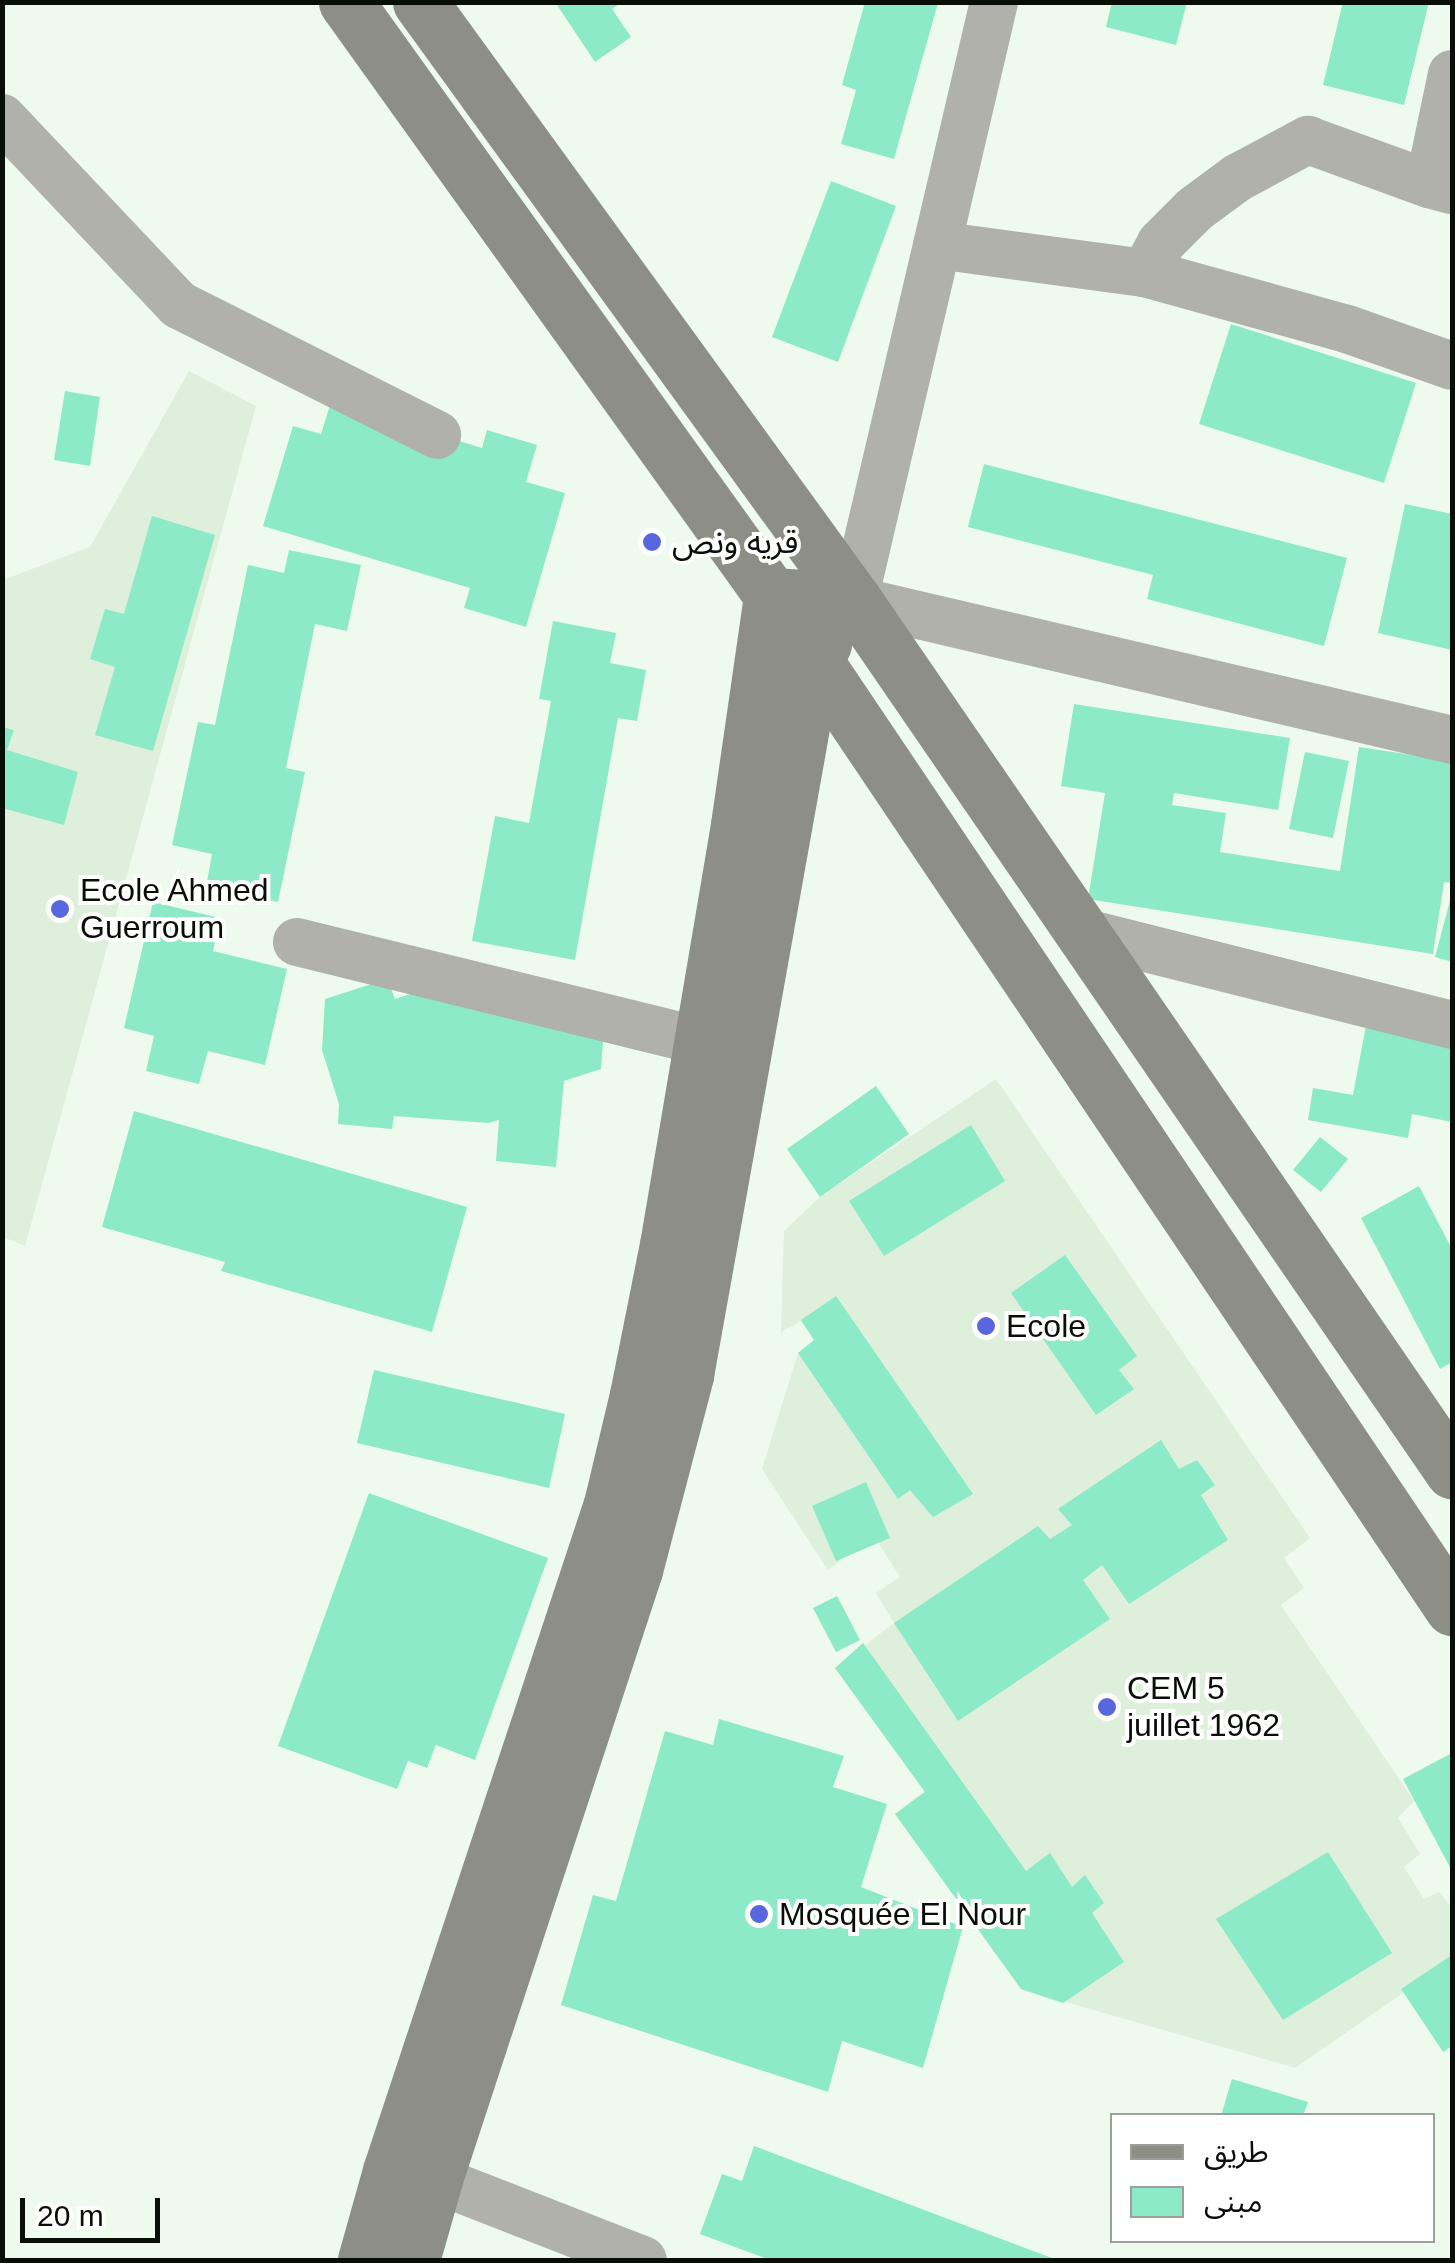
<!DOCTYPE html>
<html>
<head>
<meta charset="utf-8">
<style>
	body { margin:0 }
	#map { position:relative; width:1455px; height:2263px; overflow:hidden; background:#eefaed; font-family:Helvetica,"Noto Sans Arabic",sans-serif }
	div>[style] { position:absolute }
	.built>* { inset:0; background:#deefdc }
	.building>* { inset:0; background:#8ceac8 }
	.street>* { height:48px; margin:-24px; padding:0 24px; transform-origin:24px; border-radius:24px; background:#afb1aa }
	.secondary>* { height:55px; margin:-27.5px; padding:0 27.5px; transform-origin:27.5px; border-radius:27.5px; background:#8d8f86 }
	.dots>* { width:28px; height:28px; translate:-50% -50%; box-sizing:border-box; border:5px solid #fff; border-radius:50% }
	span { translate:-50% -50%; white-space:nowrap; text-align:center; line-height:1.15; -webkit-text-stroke:8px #fff; paint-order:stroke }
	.poi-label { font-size:32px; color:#0a0e09 }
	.left { translate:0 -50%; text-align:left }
	.frame { position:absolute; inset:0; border:5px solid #0a0e09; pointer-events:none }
	.legend { position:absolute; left:1110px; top:2113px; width:325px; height:130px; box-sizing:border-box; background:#fff; border:2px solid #9d9f9d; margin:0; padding:12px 18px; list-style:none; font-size:30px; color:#0a0e09 }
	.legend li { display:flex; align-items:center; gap:20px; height:50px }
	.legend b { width:50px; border:2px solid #9d9f9d }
	.scale { position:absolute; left:20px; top:2198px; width:140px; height:45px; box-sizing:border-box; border:5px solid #0a0e09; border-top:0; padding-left:12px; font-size:30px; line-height:35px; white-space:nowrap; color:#0a0e09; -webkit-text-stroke:8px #fff; paint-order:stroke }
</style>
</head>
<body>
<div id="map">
	<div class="built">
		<i style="clip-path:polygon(189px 371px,256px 406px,25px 1246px,3px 1237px,3px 580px,90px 547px)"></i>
		<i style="clip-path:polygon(996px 1079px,1310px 1538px,1284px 1558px,1304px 1588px,1281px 1605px,1414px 1801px,1398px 1818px,1420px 1854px,1404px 1867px,1424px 1899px,1439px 1892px,1452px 1908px,1452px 1959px,1295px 2068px,1021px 1989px,895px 1814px,924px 1791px,835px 1668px,894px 1623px,876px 1593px,900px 1577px,874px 1536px,828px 1570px,762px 1469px,798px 1353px,814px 1340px,801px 1321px,781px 1332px,784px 1231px,820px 1197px)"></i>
	</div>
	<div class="building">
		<i style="clip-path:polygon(555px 2px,622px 2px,612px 9px,631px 37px,595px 62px)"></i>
		<i style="clip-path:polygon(865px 2px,938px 3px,894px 159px,841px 144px,856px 90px,842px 85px)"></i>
		<i style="clip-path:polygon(1112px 2px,1187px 2px,1176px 45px,1106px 27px)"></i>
		<i style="clip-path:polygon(1343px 2px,1429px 2px,1404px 105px,1323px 85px)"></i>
		<i style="clip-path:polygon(831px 181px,896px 206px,838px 362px,772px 337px)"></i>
		<i style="clip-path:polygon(1231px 324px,1416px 383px,1384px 483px,1199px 424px)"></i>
		<i style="clip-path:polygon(65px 391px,100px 397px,90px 466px,54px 460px)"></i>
		<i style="clip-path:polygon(331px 402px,482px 448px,487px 430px,537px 445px,526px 482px,565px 493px,526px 627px,464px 608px,470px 588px,263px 526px,293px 426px,321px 434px)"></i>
		<i style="clip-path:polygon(984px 464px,1347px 558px,1324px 646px,1147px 599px,1153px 575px,968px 527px)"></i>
		<i style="clip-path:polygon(1405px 504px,1452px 514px,1452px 650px,1378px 633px)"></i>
		<i style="clip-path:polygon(152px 516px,215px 535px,153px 751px,95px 735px,115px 667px,90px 659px,105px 609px,124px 614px)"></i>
		<i style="clip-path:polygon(289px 550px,361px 565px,347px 631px,315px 624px,286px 768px,305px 772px,278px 902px,206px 887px,212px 854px,172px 845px,198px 722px,215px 725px,248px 565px,284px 573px)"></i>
		<i style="clip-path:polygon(553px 621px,616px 633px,610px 663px,646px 670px,637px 721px,618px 718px,575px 960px,472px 941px,495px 816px,529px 823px,551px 701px,539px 699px)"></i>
		<i style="clip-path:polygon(1074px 704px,1290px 738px,1278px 810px,1174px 793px,1172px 805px,1226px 813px,1220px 852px,1340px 871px,1359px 747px,1452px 761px,1452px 883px,1444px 882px,1433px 954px,1088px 899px,1105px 793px,1061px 786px)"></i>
		<i style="clip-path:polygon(2px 727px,14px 730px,7px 750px,78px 772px,64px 825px,2px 808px)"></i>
		<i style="clip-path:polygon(1305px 752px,1349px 761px,1333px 838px,1289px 829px)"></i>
		<i style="clip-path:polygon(1451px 897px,1452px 897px,1452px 962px,1435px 957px)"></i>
		<i style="clip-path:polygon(153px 902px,220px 918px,213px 951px,287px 969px,265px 1065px,208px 1051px,199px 1084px,146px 1071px,154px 1036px,124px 1028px)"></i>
		<i style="clip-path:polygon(387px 979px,395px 999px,416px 992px,606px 1002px,601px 1069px,564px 1081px,556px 1167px,496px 1161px,499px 1120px,488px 1123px,394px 1116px,392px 1129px,338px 1124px,339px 1104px,322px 1050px,325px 999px)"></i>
		<i style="clip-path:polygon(1368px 1015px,1452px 1031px,1452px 1122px,1412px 1114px,1408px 1138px,1308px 1120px,1313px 1088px,1353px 1095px)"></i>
		<i style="clip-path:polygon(876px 1086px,909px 1134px,820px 1197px,787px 1149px)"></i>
		<i style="clip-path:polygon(134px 1111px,467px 1207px,432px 1332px,221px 1271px,225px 1262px,102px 1227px)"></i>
		<i style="clip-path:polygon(971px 1125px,1005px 1181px,884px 1256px,849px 1201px)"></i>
		<i style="clip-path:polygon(1320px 1137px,1348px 1159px,1321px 1192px,1293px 1170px)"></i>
		<i style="clip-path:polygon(1419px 1186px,1452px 1249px,1452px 1362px,1440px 1369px,1361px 1218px)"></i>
		<i style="clip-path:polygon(1065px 1255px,1137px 1356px,1119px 1370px,1134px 1389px,1096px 1415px,1011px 1293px)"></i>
		<i style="clip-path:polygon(836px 1296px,973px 1494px,933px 1517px,910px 1490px,898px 1499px,798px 1353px,814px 1340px,801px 1320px)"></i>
		<i style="clip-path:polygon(374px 1370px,565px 1414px,549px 1488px,357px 1443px)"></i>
		<i style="clip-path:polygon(1161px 1440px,1179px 1469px,1197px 1460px,1215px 1485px,1201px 1495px,1228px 1540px,1129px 1604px,1102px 1565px,1083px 1580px,1110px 1619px,958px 1721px,894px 1623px,1038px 1526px,1050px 1539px,1072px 1525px,1058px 1509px)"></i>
		<i style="clip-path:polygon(866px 1482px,890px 1538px,836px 1561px,812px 1506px)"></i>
		<i style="clip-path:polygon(369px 1493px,548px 1558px,475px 1760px,436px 1745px,427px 1768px,408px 1761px,397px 1789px,278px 1746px)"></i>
		<i style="clip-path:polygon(837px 1596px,860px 1640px,836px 1652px,813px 1608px)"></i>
		<i style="clip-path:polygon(863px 1643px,1026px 1871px,1050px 1853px,1072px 1887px,1085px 1875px,1104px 1903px,1092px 1913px,1124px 1962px,1063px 2003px,1021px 1989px,895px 1814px,925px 1792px,835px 1668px)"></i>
		<i style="clip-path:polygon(719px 1719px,844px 1756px,833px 1787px,887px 1804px,861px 1887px,963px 1927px,923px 2068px,842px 2041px,828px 2092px,561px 2005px,593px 1895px,616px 1901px,665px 1731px,713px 1745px)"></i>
		<i style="clip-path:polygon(1452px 1753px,1452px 1871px,1403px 1779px)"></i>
		<i style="clip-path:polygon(1328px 1852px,1392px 1953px,1283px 2020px,1216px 1919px)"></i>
		<i style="clip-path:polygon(1452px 1955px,1452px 2046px,1443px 2052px,1401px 1989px)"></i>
		<i style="clip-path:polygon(1232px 2079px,1308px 2102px,1303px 2116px,1221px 2116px)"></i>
		<i style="clip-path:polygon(754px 2146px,1057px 2260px,770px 2260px,700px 2234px,722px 2174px,742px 2181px)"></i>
	</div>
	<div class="street">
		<i style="left:994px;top:2px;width:614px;rotate:103.18deg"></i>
		<i style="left:854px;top:600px;width:614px;rotate:13.18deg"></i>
		<i style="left:1452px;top:74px;width:112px;rotate:101.8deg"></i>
		<i style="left:1429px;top:184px;width:24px;rotate:15deg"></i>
		<i style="left:2px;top:118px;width:257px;rotate:46.6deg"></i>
		<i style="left:179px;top:305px;width:289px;rotate:26.7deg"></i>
		<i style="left:937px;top:245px;width:210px;rotate:7.7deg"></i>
		<i style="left:1145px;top:273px;width:210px;rotate:15.5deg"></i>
		<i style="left:1347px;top:329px;width:111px;rotate:19.4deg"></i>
		<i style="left:1145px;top:273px;width:34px;rotate:-62deg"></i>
		<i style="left:1161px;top:243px;width:48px;rotate:-45deg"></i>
		<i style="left:1195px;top:209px;width:52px;rotate:-36.4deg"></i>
		<i style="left:1237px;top:178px;width:81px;rotate:-28.2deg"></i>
		<i style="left:1308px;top:140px;width:129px;rotate:20deg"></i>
		<i style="left:1082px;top:932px;width:382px;rotate:14.1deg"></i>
		<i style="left:297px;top:942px;width:416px;rotate:13.8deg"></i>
		<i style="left:435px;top:2179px;width:223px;rotate:21.3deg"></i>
	</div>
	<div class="secondary">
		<i style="left:346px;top:2px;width:730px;rotate:54.37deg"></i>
		<i style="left:771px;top:595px;width:1221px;rotate:56.09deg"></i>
		<i style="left:420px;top:2px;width:739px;rotate:54.03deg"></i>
		<i style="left:854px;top:600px;width:1057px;rotate:55.53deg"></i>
		<i style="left:365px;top:2260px;width:92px;rotate:-74.3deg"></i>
		<i style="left:390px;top:2171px;width:703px;rotate:-71.67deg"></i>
		<i style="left:611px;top:1504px;width:112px;rotate:-76.6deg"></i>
		<i style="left:637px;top:1395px;width:153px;rotate:-78.7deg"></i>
		<i style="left:667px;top:1245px;width:426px;rotate:-80.4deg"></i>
		<i style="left:738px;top:825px;width:232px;rotate:-81.8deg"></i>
		<i style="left:771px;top:595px;width:83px;rotate:3.4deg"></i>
		<i style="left:412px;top:2260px;width:84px;rotate:-74.1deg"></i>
		<i style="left:435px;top:2179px;width:641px;rotate:-71.82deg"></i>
		<i style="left:635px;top:1570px;width:202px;rotate:-75.3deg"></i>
		<i style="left:686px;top:1375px;width:726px;rotate:-79.85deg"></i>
		<i style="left:814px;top:660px;width:19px;rotate:-58deg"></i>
	</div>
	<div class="dots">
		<i style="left:652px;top:542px;background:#5967de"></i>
		<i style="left:60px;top:909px;background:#5967de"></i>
		<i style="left:986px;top:1326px;background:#5967de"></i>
		<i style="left:1107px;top:1707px;background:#5967de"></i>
		<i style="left:759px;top:1914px;background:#5967de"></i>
	</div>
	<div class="poi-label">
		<span class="left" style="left:672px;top:542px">قريه ونص</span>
		<span class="left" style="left:80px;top:909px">Ecole Ahmed<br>Guerroum</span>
		<span class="left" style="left:1006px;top:1326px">Ecole</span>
		<span class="left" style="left:1127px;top:1707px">CEM 5<br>juillet 1962</span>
		<span class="left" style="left:779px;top:1914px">Mosquée El Nour</span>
	</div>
	<div class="frame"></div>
	<ul class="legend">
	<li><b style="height:12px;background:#8d8f86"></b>طريق</li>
	<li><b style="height:28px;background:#8ceac8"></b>مبنى</li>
	</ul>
	<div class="scale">20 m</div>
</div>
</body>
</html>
